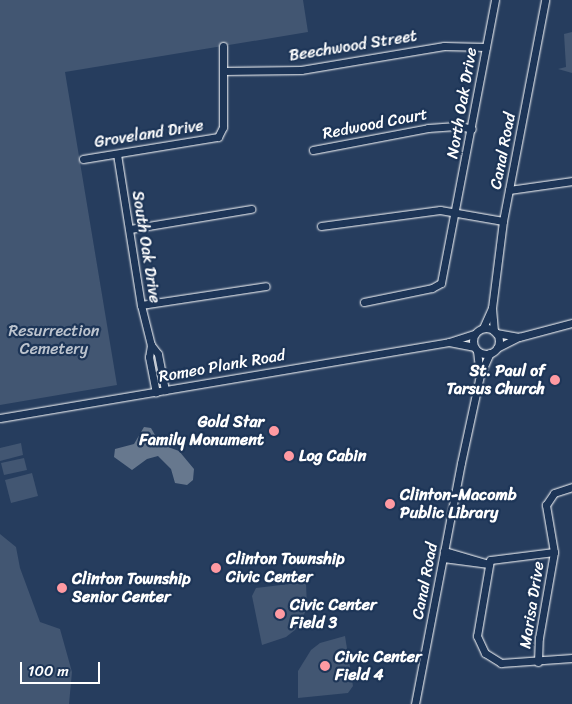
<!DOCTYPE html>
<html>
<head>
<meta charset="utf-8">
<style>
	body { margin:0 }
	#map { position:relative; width:572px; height:704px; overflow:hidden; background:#263d5e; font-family:Sriracha,sans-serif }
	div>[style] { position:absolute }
	.green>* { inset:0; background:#425672 }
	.water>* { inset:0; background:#67788e }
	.roads { filter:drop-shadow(0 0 1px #fff) drop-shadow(0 0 1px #fff) }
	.minor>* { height:7px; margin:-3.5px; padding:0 3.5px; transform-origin:3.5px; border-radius:3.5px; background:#1d3557 }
	.minor>.ring { margin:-3.5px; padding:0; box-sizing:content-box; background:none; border:7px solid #1d3557; border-radius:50% }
	.dots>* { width:14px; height:14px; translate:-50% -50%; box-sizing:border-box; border:2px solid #1d3557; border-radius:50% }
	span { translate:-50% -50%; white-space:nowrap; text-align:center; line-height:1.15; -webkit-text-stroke:4.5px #1d3557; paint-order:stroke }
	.street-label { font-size:16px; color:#fff }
	.park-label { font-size:16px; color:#bdc4ce }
	.poi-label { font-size:16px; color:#fff; font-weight:700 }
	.right { translate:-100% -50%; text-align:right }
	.left { translate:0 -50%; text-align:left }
	.scale { position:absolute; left:20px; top:662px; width:80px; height:22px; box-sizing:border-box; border:2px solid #fff; border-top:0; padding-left:6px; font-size:15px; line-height:18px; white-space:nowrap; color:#fff; -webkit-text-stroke:4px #1d3557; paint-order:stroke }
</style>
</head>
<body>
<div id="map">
	<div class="green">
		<i style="clip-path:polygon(0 0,303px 0,308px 32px,65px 72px,117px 385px,0 405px)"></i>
		<i style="clip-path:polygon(572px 32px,572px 73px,558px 69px,566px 67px,564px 34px)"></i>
		<i style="clip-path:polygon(21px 443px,23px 455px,0 461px,0 448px)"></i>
		<i style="clip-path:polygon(24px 458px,27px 470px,4px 475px,1px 463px)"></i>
		<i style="clip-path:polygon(32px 473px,38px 496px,11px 503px,5px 480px)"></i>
		<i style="clip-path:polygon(0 534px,16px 547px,20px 568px,40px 622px,60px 629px,72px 672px,69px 704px,0 704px)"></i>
		<i style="clip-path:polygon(306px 582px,307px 609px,295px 630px,286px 637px,262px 645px,252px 596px,256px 588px)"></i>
		<i style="clip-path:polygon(345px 636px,353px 686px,348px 693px,298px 698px,298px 671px,311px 650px,320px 643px)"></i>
	</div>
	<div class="water">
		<i style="clip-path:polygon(144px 427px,151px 428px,160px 444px,179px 451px,194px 469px,193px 480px,187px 485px,175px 483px,171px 469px,158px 456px,147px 459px,132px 470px,114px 457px,115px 449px,134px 444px)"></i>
	</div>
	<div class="roads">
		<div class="minor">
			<i style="left:223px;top:71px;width:78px;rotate:-0.7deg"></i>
			<i style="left:301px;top:70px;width:145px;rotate:-9.5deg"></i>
			<i style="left:444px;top:46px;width:42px;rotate:1.4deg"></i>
			<i style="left:313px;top:150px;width:117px;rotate:-10.8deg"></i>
			<i style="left:428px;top:128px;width:32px;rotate:-4deg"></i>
			<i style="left:460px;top:126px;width:12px;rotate:14deg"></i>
			<i style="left:117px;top:154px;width:153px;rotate:81deg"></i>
			<i style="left:141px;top:305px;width:41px;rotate:76deg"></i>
			<i style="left:151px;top:345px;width:11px;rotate:52deg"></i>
			<i style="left:158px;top:354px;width:37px;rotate:79deg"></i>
			<i style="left:83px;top:159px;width:137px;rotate:-9.3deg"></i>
			<i style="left:218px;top:137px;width:11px;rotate:-63deg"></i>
			<i style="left:223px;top:127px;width:81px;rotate:-90deg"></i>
			<i style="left:509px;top:190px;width:64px;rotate:-8.1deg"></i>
			<i style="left:321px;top:226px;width:120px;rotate:-7.7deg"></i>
			<i style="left:440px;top:210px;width:64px;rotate:9.9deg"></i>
			<i style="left:130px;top:229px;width:123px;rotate:-9.4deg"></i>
			<i style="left:364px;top:302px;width:69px;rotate:-11.6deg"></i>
			<i style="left:432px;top:288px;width:10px;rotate:-29deg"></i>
			<i style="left:441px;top:283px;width:288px;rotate:-79.2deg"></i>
			<i style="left:141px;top:305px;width:126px;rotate:-8.6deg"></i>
			<i class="ring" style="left:473px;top:328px;width:19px;height:19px"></i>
			<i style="left:483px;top:328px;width:22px;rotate:-66deg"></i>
			<i style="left:494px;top:331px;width:23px;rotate:-95deg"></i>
			<i style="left:492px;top:308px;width:88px;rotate:-82.8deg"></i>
			<i style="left:503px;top:221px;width:225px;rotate:-79.2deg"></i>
			<i style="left:496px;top:333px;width:23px;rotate:10deg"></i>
			<i style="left:449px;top:342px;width:25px;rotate:11deg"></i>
			<i style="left:151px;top:345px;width:12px;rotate:99deg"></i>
			<i style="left:149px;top:357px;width:36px;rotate:79deg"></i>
			<i style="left:497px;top:348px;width:25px;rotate:-27deg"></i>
			<i style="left:519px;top:337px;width:55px;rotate:-14.8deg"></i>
			<i style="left:477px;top:351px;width:24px;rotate:83deg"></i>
			<i style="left:0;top:418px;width:455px;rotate:-9.6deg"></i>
			<i style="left:449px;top:342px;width:26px;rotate:-18deg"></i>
			<i style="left:554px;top:552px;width:64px;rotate:172.9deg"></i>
			<i style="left:490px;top:560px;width:77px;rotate:99.7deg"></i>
			<i style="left:477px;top:636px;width:19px;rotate:65deg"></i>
			<i style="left:485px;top:653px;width:19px;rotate:32deg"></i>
			<i style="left:501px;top:663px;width:71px;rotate:-4deg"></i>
			<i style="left:443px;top:558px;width:46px;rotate:7.4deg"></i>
			<i style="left:489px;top:564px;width:47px;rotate:-163.9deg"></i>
			<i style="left:538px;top:662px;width:24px;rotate:-88deg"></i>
			<i style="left:539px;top:638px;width:87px;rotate:-80.1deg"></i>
			<i style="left:554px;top:552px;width:48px;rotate:-99.7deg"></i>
			<i style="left:546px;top:505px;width:14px;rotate:-56deg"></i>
			<i style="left:554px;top:493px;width:19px;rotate:-18deg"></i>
			<i style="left:415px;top:704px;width:245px;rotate:-79.2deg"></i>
			<i style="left:461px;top:463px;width:90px;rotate:-77.8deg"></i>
			<i style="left:480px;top:375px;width:24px;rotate:-66deg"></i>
		</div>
	</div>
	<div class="dots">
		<i style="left:555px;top:380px;background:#ff9aa2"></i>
		<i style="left:274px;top:431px;background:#ff9aa2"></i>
		<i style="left:289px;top:456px;background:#ff9aa2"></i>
		<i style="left:390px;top:504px;background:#ff9aa2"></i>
		<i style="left:216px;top:568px;background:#ff9aa2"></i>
		<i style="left:62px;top:588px;background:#ff9aa2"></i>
		<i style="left:280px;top:614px;background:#ff9aa2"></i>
		<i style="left:325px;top:666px;background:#ff9aa2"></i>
	</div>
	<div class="street-label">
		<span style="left:353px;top:46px;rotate:-9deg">Beechwood Street</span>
		<span style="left:462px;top:103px;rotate:-80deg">North Oak Drive</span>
		<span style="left:375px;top:124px;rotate:-11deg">Redwood Court</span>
		<span style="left:149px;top:134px;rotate:-9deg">Groveland Drive</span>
		<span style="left:503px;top:151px;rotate:-79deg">Canal Road</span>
		<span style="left:146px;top:247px;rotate:81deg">South Oak Drive</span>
		<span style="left:222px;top:366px;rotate:-10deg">Romeo Plank Road</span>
		<span style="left:425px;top:581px;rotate:-79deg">Canal Road</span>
		<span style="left:532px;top:605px;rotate:-81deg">Marisa Drive</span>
	</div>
	<div class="park-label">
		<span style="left:54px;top:340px">Resurrection<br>Cemetery</span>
	</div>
	<div class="poi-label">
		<span class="right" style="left:545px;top:380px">St. Paul of<br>Tarsus Church</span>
		<span class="right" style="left:264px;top:431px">Gold Star<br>Family Monument</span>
		<span class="left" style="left:299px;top:456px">Log Cabin</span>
		<span class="left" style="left:400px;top:504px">Clinton-Macomb<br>Public Library</span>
		<span class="left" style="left:226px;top:568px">Clinton Township<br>Civic Center</span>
		<span class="left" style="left:72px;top:588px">Clinton Township<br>Senior Center</span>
		<span class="left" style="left:290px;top:614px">Civic Center<br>Field 3</span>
		<span class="left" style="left:335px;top:666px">Civic Center<br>Field 4</span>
	</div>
	<div class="scale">100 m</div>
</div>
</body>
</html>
